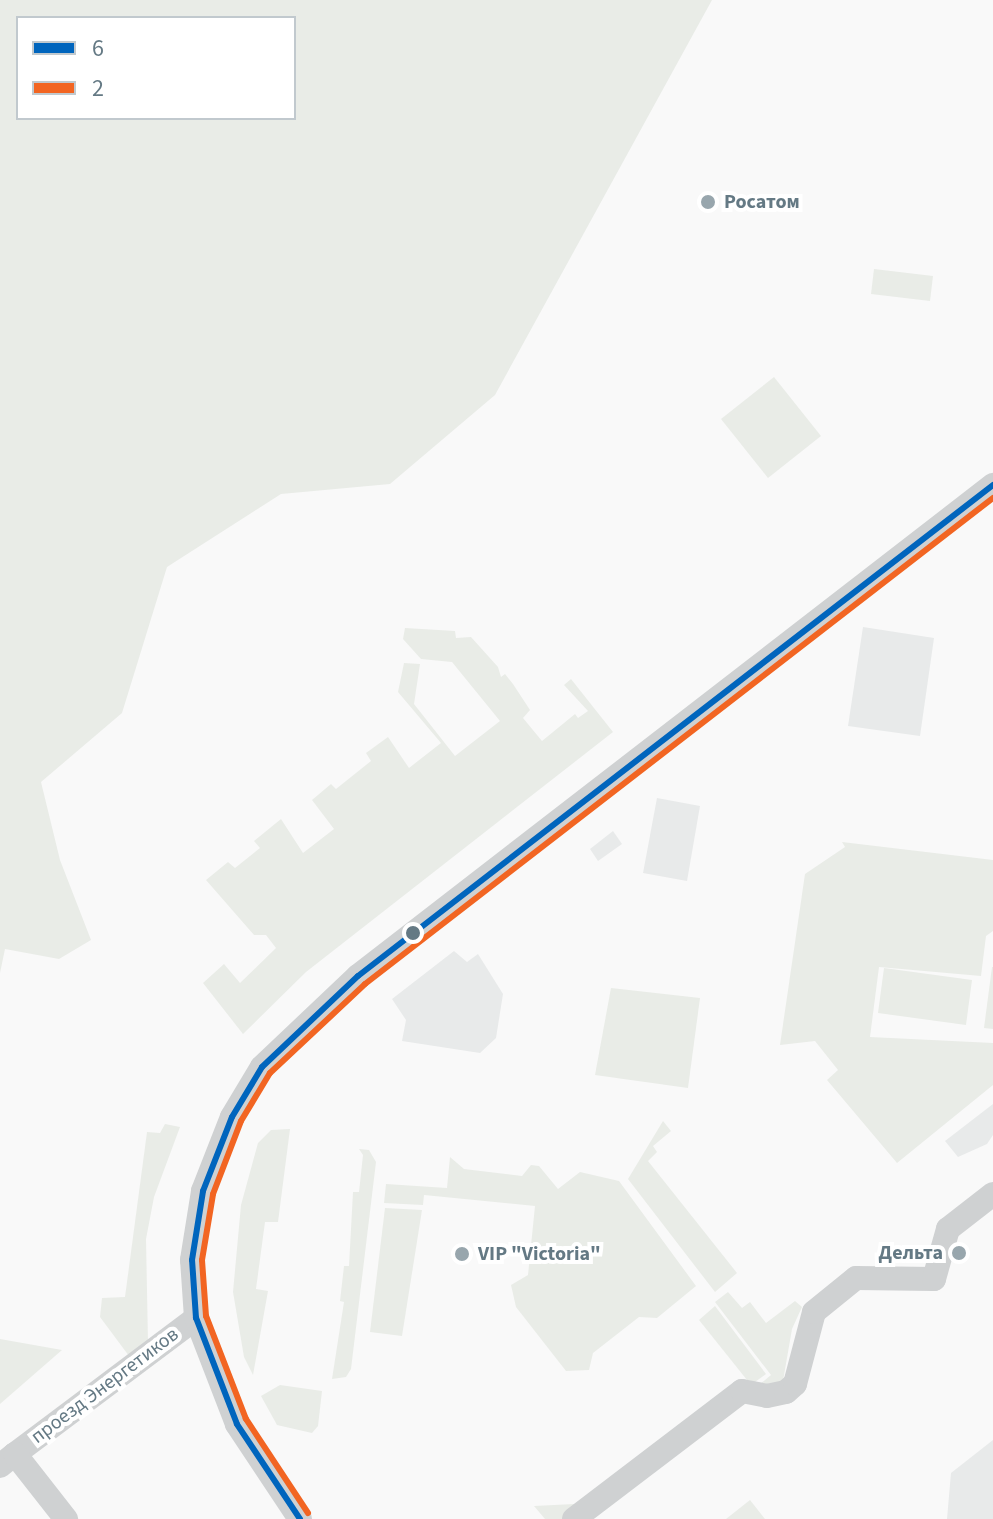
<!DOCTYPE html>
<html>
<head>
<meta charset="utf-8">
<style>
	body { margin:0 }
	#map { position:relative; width:993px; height:1519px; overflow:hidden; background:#f9f9f9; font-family:"Source Sans 3",sans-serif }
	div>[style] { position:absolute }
	.built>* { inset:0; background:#e8eaea }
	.green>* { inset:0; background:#e9ece7 }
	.minor>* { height:24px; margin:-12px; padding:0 12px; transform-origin:12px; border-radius:12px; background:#cfd1d2 }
	.bus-1>* { height:6px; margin:-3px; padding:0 3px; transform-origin:3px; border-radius:3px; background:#0065bd }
	.bus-2>* { height:6px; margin:-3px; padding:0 3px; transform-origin:3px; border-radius:3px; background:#f26522 }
	.dots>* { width:22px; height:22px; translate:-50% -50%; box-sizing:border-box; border:4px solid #fff; border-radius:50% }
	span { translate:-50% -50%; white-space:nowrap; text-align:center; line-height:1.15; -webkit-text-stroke:8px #fff; paint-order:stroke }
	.poi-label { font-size:20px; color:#647984; font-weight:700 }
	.left { translate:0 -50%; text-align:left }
	.right { translate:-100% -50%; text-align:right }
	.street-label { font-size:20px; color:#647984 }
	.legend { position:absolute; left:16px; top:16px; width:280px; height:104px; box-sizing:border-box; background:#fff; border:2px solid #c1c9ce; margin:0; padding:10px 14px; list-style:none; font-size:24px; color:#647984 }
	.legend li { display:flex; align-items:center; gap:16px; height:40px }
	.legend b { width:40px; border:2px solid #c1c9ce }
</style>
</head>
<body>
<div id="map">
	<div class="built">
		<i style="clip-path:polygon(863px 627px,934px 638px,920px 736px,848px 726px)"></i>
		<i style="clip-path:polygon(657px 798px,700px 806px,687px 881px,643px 873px)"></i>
		<i style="clip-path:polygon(613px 831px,622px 844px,598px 861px,590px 849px)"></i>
		<i style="clip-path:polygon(454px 951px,467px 962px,478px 954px,503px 994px,496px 1038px,480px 1053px,402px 1041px,406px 1020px,392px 999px)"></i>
		<i style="clip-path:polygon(993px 1104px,993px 1135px,987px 1144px,958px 1157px,945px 1141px)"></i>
		<i style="clip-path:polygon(993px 1440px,993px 1519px,947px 1519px,951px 1473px)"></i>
	</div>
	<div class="green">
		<i style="clip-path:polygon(evenodd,0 0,712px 0,495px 395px,390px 484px,281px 494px,167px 567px,122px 713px,41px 782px,60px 860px,91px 940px,59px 959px,5px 949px,0 973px,0 0,294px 18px,294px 118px,18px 118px,18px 18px,294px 18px)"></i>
		<i style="clip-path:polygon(874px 269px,933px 276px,930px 301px,871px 294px)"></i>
		<i style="clip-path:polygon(774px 377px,821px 436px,768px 478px,721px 419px)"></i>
		<i style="clip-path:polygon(405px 628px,455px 631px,456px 638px,471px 637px,498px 667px,501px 677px,505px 674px,513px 684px,530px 710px,523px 718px,542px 741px,575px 714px,578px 718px,588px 711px,564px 685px,571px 679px,613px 732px,306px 972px,243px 1034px,203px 983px,224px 964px,240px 983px,276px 948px,266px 935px,254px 935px,206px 880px,228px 862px,235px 868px,260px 848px,254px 841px,281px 819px,303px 853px,334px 829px,312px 800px,331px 784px,336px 789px,371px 761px,366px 753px,388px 737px,409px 768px,441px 743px,398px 692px,404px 663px,420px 664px,414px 704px,455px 756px,500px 721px,452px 662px,421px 659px,403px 639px)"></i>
		<i style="clip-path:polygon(842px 842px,993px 860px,993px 931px,986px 936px,981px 976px,879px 967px,870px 1037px,993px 1043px,993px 1085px,897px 1163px,827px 1080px,838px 1070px,815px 1041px,780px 1045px,805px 874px,845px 847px)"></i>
		<i style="clip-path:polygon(992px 967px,993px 967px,993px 1029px,984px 1028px)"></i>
		<i style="clip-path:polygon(884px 968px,972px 980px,966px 1025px,878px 1013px)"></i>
		<i style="clip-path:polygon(611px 988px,700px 998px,688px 1088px,595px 1075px)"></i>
		<i style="clip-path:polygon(663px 1121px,671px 1131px,653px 1146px,657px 1152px,648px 1161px,737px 1273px,715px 1292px,628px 1179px)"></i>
		<i style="clip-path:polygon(165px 1124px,180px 1127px,154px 1197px,146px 1239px,148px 1342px,129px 1356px,100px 1317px,102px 1298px,125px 1297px,147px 1132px,160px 1133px)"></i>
		<i style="clip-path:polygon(290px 1129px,278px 1222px,265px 1222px,256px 1289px,268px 1291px,253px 1375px,244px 1357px,233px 1292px,241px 1205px,258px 1143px,271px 1130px)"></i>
		<i style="clip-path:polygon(359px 1149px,369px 1150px,376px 1162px,351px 1369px,346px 1377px,332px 1379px,344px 1302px,340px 1301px,344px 1266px,349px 1266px,353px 1192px,359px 1192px,363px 1155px)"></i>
		<i style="clip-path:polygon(450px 1157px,464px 1169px,522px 1176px,531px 1165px,539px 1166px,558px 1189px,580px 1172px,619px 1181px,696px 1286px,657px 1318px,639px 1317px,593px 1353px,589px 1370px,566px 1371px,516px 1307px,511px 1285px,528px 1275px,535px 1206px,424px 1195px,423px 1205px,384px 1203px,386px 1184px,447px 1188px)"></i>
		<i style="clip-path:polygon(385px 1208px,422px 1210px,402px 1336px,370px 1332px)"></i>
		<i style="clip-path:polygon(728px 1292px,742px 1308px,750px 1302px,766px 1323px,795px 1301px,802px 1307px,792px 1329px,783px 1381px,754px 1389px,771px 1375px,715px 1302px)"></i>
		<i style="clip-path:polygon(715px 1306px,766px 1374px,755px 1382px,747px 1380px,699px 1320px)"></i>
		<i style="clip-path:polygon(0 1339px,62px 1350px,0 1404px)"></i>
		<i style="clip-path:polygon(280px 1385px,322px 1391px,318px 1426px,312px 1433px,277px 1425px,261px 1396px)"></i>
		<i style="clip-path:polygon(750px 1500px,765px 1519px,726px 1519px)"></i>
		<i style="clip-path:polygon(574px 1504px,578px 1510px,568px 1519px,545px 1519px,534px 1506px)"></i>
	</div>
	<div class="minor">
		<i style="left:15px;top:1454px;width:226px;rotate:-36.9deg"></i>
		<i style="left:0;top:1466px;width:19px;rotate:-39deg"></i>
		<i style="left:15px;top:1454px;width:83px;rotate:51.9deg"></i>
		<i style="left:300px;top:1519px;width:114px;rotate:-123.6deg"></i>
		<i style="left:237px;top:1424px;width:114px;rotate:-111.1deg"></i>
		<i style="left:196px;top:1318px;width:58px;rotate:-93.9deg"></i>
		<i style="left:192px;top:1260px;width:70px;rotate:-80.9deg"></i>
		<i style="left:203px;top:1191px;width:79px;rotate:-68.6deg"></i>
		<i style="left:232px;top:1117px;width:58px;rotate:-59deg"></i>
		<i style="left:262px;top:1067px;width:132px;rotate:-43.5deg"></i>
		<i style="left:358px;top:976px;width:803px;rotate:-37.71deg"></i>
		<i style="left:574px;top:1519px;width:211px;rotate:-37.3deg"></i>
		<i style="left:742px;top:1391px;width:25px;rotate:11deg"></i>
		<i style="left:767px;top:1396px;width:19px;rotate:-12deg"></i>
		<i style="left:786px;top:1392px;width:12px;rotate:-42deg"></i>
		<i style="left:795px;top:1384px;width:74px;rotate:-75.2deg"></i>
		<i style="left:814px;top:1312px;width:54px;rotate:-39deg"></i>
		<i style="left:856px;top:1278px;width:78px;rotate:0.7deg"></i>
		<i style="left:934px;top:1279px;width:52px;rotate:-74.4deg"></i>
		<i style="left:948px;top:1229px;width:57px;rotate:-37.9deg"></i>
	</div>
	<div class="bus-1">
		<i style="left:300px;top:1519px;width:114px;rotate:-123.6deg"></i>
		<i style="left:237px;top:1424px;width:114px;rotate:-111.1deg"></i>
		<i style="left:196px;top:1318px;width:58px;rotate:-93.9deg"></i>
		<i style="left:192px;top:1260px;width:70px;rotate:-80.9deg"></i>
		<i style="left:203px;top:1191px;width:79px;rotate:-68.6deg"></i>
		<i style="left:232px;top:1117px;width:58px;rotate:-59deg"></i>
		<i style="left:262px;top:1067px;width:132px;rotate:-43.5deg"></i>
		<i style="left:358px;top:976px;width:803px;rotate:-37.71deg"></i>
	</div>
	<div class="bus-2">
		<i style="left:308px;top:1513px;width:113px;rotate:-123.4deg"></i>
		<i style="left:246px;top:1419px;width:110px;rotate:-111.2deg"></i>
		<i style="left:206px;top:1316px;width:56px;rotate:-94.1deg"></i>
		<i style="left:202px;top:1260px;width:67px;rotate:-80.5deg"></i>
		<i style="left:213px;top:1194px;width:78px;rotate:-69deg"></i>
		<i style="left:241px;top:1121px;width:56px;rotate:-58.9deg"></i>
		<i style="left:270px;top:1073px;width:130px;rotate:-43.1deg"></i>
		<i style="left:365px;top:984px;width:794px;rotate:-37.74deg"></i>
	</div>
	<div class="dots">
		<i style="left:708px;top:202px;background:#98a6ad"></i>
		<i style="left:413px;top:933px;background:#647984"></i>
		<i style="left:959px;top:1253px;background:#98a6ad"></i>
		<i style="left:462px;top:1254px;background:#98a6ad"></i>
	</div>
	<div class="poi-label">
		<span class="left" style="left:724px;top:202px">Росатом</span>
		<span class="right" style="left:943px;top:1253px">Дельта</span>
		<span class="left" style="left:478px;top:1254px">VIP "Victoria"</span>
	</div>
	<div class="street-label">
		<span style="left:105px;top:1386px;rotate:-37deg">проезд Энергетиков</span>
	</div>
	<ul class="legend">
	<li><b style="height:10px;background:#0065bd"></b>6</li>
	<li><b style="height:10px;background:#f26522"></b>2</li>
	</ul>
</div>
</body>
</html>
